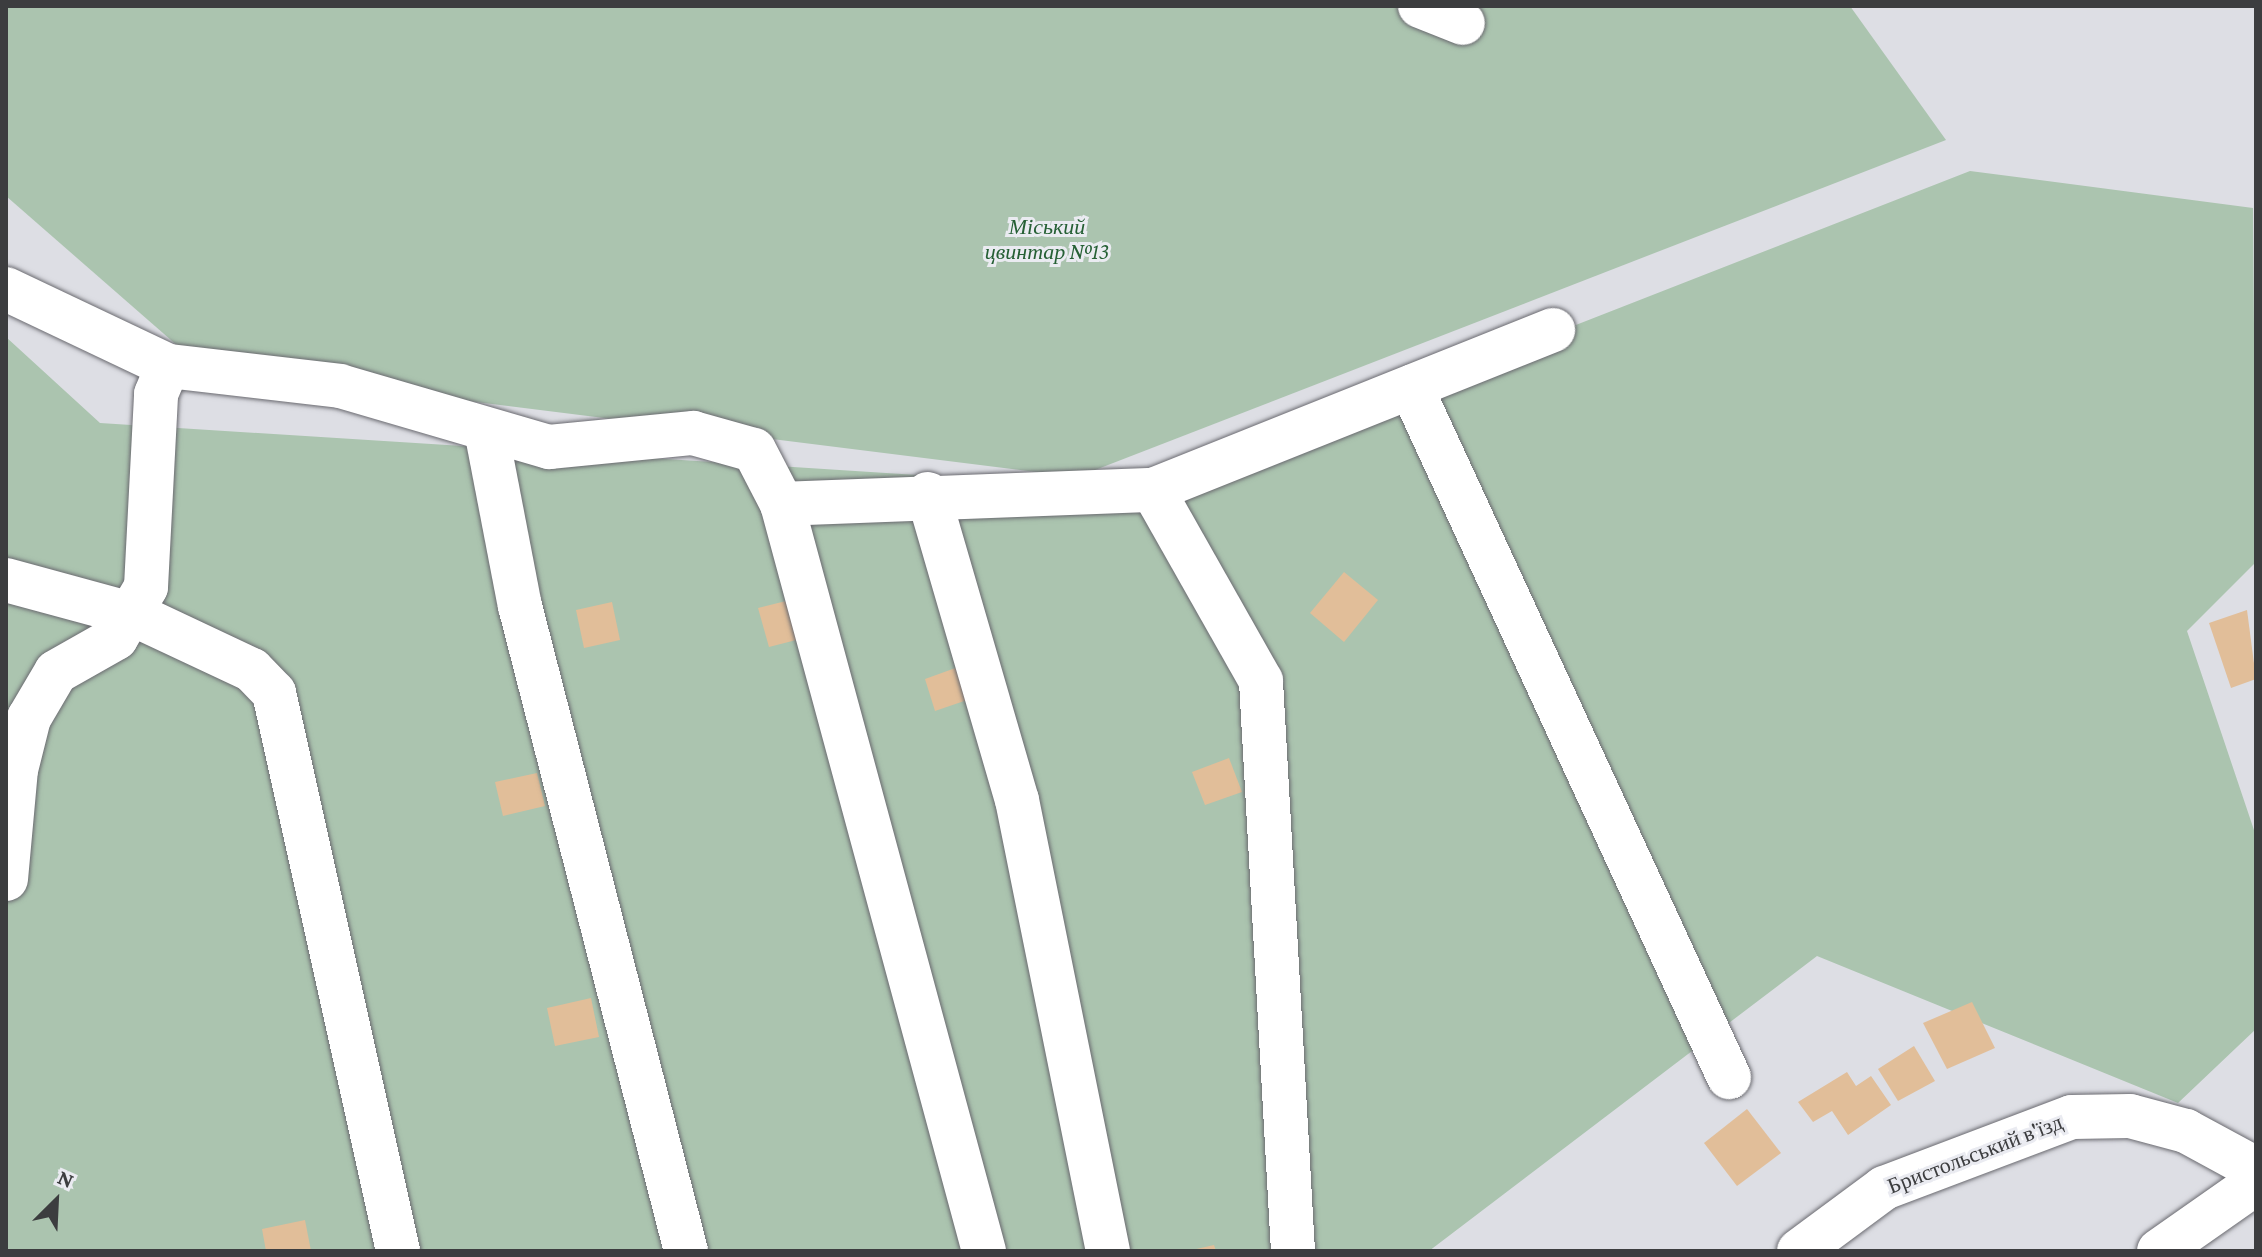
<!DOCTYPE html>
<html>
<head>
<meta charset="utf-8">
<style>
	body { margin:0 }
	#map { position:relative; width:2262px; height:1257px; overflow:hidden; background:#dddee4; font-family:"Crimson Pro",serif }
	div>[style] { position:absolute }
	.green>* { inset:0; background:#abc4af }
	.building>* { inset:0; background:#e1be99 }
	.roads { filter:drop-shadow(0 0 2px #6a6a70) drop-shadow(0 0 2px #6a6a70) }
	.minor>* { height:44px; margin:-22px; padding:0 22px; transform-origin:22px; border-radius:22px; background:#fff }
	span { translate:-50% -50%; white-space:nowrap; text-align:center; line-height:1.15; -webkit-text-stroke:6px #eaebf1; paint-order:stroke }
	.park-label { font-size:22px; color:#266035; font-style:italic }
	.street-label { font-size:22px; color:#3c3d3f }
	.frame { position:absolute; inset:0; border:8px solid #3c3d3f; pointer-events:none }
	.north { position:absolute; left:16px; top:1161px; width:80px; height:80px; -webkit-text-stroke:6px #eaebf1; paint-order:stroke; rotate:24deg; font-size:22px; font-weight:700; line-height:32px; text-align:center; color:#3c3d3f }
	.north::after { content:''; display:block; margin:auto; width:28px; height:36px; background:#3c3d3f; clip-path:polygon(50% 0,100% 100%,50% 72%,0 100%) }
</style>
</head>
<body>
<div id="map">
	<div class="green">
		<i style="clip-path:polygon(6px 6px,1850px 6px,1946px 140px,1077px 477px,203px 368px,6px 196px)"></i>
		<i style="clip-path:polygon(1970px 171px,2253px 208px,2256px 562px,2187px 631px,2256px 836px,2256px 1029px,2178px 1103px,1817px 956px,1429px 1251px,6px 1251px,6px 337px,100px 423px,1153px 490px)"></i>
	</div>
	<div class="building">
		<i style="clip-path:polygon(1344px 572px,1378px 600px,1344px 642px,1310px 613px)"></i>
		<i style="clip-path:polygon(794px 599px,804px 638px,769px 647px,758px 608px)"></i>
		<i style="clip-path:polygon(612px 602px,620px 640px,584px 648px,576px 610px)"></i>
		<i style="clip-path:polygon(2247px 610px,2256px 679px,2231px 688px,2209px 623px)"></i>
		<i style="clip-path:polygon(961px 666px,973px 698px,935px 711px,925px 679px)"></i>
		<i style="clip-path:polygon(1229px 758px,1242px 792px,1205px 805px,1192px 772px)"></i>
		<i style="clip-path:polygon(537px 773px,545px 806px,503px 816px,495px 782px)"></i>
		<i style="clip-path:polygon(591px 998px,599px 1037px,555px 1046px,547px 1008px)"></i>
		<i style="clip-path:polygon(1972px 1002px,1995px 1048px,1947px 1069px,1923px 1023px)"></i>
		<i style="clip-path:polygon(1914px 1046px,1935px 1081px,1898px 1101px,1878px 1069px)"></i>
		<i style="clip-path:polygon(1847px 1072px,1856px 1086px,1871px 1076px,1891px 1105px,1848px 1135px,1832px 1111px,1813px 1122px,1798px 1102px)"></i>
		<i style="clip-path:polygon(1747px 1109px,1781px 1153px,1737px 1186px,1704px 1143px)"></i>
		<i style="clip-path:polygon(305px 1220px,311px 1251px,266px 1251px,262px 1229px)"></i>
		<i style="clip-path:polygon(1214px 1245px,1216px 1251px,1192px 1251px,1192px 1250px)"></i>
	</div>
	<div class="roads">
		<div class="minor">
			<i style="left:1420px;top:6px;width:46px;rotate:21.6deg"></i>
			<i style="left:6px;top:289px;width:179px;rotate:25.4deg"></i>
			<i style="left:168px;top:366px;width:173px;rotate:6.6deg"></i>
			<i style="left:340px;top:386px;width:218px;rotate:16.3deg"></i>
			<i style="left:549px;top:447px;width:145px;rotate:-5.6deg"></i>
			<i style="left:693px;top:433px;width:63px;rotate:15.6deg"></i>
			<i style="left:754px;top:450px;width:61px;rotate:62.6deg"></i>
			<i style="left:782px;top:504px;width:774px;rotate:74.87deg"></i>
			<i style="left:1411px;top:387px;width:760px;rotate:65.26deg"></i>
			<i style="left:486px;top:430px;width:179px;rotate:79.1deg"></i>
			<i style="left:520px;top:606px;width:666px;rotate:75.57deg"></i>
			<i style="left:1153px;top:490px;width:219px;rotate:60.5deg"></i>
			<i style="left:1261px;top:681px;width:571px;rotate:86.79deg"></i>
			<i style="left:928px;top:494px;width:319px;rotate:73.8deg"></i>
			<i style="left:1017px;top:800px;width:460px;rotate:78.6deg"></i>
			<i style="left:782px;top:504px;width:371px;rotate:-2.2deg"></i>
			<i style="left:1153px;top:490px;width:431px;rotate:-21.8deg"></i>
			<i style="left:6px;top:580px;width:134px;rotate:15.2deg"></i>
			<i style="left:135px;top:615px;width:129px;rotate:25.2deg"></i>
			<i style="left:252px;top:670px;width:32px;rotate:46deg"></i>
			<i style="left:274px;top:693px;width:572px;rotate:77.47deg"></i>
			<i style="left:6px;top:879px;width:109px;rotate:-84.8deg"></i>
			<i style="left:16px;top:770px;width:54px;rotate:-76deg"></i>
			<i style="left:29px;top:718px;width:53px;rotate:-59.6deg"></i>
			<i style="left:56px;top:672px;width:69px;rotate:-29.5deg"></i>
			<i style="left:116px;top:638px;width:59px;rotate:-59.5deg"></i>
			<i style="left:146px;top:587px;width:193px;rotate:-87deg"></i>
			<i style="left:156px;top:394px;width:30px;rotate:-67deg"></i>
			<i style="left:1799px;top:1251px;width:106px;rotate:-36.5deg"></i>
			<i style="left:1884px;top:1188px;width:201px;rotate:-20.7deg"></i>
			<i style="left:2072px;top:1117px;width:58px;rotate:-1deg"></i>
			<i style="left:2130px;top:1116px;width:58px;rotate:15deg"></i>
			<i style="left:2186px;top:1131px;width:80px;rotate:28.5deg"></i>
			<i style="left:2159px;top:1251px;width:118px;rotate:-35deg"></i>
		</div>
	</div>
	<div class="park-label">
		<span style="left:1047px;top:239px">Міський<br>цвинтар №13</span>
	</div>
	<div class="street-label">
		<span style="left:1975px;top:1154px;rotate:-21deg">Бристольський в'їзд</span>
	</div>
	<div class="frame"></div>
	<div class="north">N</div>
</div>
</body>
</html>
